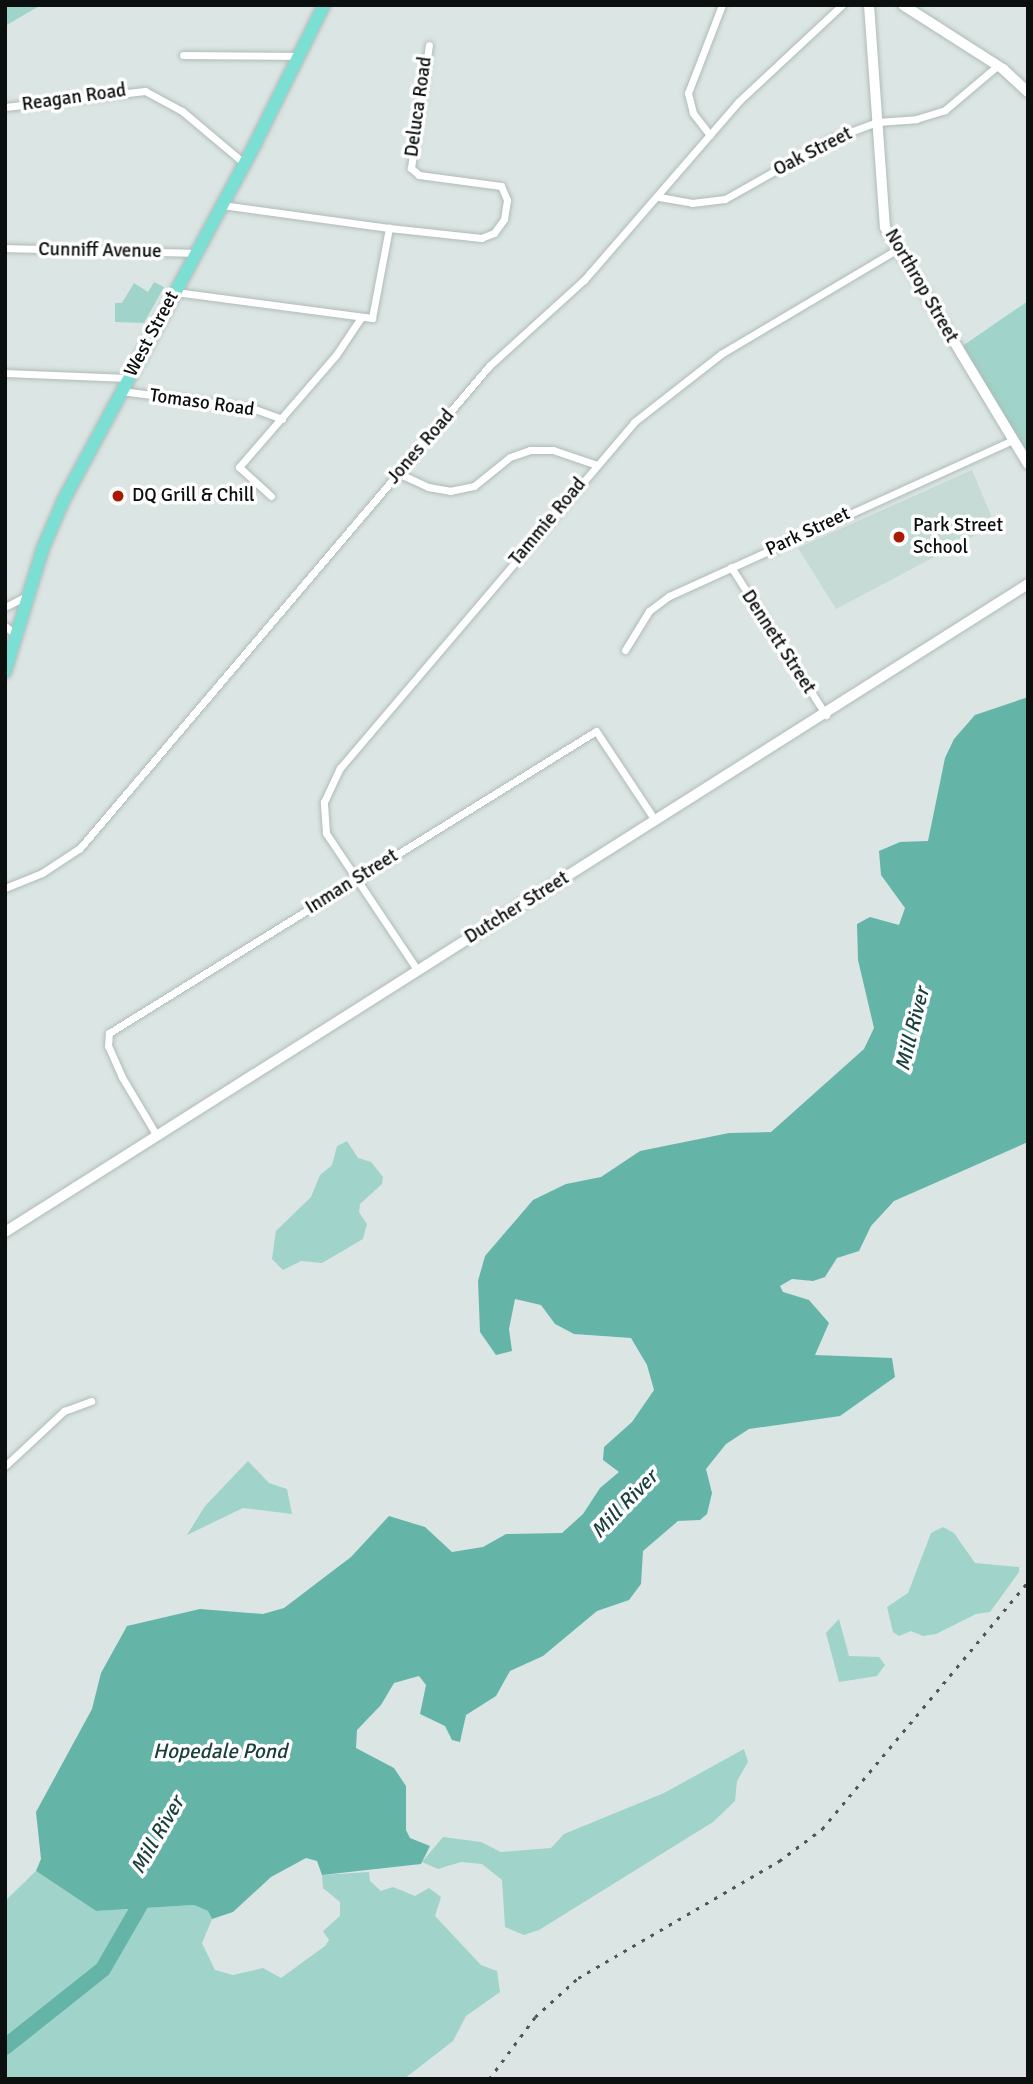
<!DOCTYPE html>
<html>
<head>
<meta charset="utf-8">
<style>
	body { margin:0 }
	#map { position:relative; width:1033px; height:2084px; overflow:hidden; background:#dbe6e4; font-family:Signika,sans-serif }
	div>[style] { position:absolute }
	.built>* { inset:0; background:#c6dad6 }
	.green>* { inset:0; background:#a0d3c9 }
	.water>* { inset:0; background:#64b5a8 }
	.river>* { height:16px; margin:-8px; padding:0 8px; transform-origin:8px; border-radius:8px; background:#64b5a8 }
	.roads { filter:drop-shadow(0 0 2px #b0bbb8) drop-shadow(0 0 2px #b0bbb8) }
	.minor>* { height:7px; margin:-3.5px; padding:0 3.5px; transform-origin:3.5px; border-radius:3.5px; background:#fff }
	.tertiary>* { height:10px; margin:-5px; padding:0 5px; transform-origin:5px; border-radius:5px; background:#fff }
	.primary>* { height:12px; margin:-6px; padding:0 6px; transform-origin:6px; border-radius:6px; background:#7cdfd3 }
	.rail>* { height:2.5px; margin-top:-1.25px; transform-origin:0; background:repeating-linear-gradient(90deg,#4f5654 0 3.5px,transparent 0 10.5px) }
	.dots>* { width:19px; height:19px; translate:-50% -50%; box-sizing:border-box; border:4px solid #fff; border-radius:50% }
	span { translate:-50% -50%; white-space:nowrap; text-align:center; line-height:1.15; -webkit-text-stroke:7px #fff; paint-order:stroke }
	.street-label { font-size:19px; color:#0b0f0e }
	.poi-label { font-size:19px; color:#0b0f0e }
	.left { translate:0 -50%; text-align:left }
	.water-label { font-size:21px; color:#183f39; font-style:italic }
	.frame { position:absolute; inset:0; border:7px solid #0b0f0e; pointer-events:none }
</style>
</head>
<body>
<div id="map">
	<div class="built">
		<i style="clip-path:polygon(972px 470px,995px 525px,836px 609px,798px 548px)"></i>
	</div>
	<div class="green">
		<i style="clip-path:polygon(5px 5px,41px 5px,5px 26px)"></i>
		<i style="clip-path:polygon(154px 282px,164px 287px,144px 323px,115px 322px,115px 303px,122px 303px,134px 283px,148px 292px)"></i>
		<i style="clip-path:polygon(1028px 301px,1028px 454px,961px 347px)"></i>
		<i style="clip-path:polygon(347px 1141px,358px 1158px,371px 1162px,383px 1177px,382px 1184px,360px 1204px,359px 1212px,367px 1224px,363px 1239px,322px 1263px,301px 1261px,283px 1270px,272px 1259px,276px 1231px,311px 1197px,320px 1175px,332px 1165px,337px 1146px)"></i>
		<i style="clip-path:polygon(248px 1461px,269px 1483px,287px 1489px,292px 1514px,243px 1508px,187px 1535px,205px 1506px)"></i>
		<i style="clip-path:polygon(943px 1527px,954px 1533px,975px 1563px,1019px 1567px,1019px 1572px,990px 1612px,976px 1614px,936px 1634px,923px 1636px,911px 1631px,899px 1636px,893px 1632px,887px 1607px,908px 1593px,931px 1533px)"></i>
		<i style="clip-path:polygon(839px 1619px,849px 1656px,879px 1657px,885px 1665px,877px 1676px,839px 1682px,826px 1633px)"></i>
		<i style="clip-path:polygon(744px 1749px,748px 1762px,737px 1781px,735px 1801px,713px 1822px,539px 1930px,524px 1935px,505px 1927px,502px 1880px,482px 1864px,461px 1862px,438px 1869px,422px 1862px,443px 1837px,481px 1842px,501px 1852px,551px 1848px,564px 1834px,664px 1793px)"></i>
		<i style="clip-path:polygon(36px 1871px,96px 1911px,194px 1905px,208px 1911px,212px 1919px,202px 1943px,215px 1970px,233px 1975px,263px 1968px,281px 1978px,325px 1946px,329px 1940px,323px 1931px,340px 1916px,340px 1902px,323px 1888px,322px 1875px,369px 1872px,370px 1881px,381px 1891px,393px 1887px,415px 1896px,429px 1888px,441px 1897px,435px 1916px,481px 1965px,497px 1971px,500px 1992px,466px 2016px,453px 2041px,404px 2079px,5px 2079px,5px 1901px)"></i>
	</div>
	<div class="water">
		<i style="clip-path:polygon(1028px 697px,1028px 1142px,894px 1201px,871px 1226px,859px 1251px,837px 1258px,825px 1277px,813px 1281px,792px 1279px,780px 1286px,783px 1292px,809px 1300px,829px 1323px,815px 1355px,892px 1358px,895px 1377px,840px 1416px,749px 1429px,726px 1444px,706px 1469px,712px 1493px,707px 1514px,700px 1520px,678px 1521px,643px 1551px,641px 1584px,629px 1600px,597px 1611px,543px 1656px,510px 1671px,496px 1696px,466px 1715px,460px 1742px,452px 1740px,445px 1726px,420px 1714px,426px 1685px,419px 1676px,394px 1683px,381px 1705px,357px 1730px,356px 1748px,394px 1768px,406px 1786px,406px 1830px,410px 1838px,430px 1846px,421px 1864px,322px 1875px,317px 1861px,306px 1858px,271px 1877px,233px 1912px,212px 1919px,208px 1911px,194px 1905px,96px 1911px,36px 1871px,41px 1859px,36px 1812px,92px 1709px,101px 1673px,127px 1626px,200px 1609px,263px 1614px,284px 1608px,351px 1557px,389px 1516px,425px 1527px,452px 1552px,483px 1547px,506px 1534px,562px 1533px,583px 1514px,600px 1488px,619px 1472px,603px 1460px,604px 1447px,632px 1422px,654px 1390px,647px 1365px,631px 1338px,574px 1334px,555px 1324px,541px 1305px,515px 1299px,509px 1329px,512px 1351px,496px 1355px,480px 1332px,478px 1281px,485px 1256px,533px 1200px,566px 1184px,601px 1177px,640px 1151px,729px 1133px,771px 1132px,864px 1049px,874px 1028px,858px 960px,857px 924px,870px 917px,899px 925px,905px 908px,881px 875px,879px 851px,900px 842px,928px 841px,945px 758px,954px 739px,975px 715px)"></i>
	</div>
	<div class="river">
		<i style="left:5px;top:2047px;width:125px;rotate:-38.5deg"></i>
		<i style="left:103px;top:1969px;width:90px;rotate:-60deg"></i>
	</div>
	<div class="roads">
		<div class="minor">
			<i style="left:183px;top:55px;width:116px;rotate:0.5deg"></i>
			<i style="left:5px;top:107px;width:141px;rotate:-6.5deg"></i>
			<i style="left:145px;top:91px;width:42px;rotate:28.4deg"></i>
			<i style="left:182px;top:111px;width:81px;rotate:40deg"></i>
			<i style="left:710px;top:135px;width:28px;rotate:-128deg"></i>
			<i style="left:693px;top:113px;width:21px;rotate:-104deg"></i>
			<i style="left:688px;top:93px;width:94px;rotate:-68.9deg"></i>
			<i style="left:659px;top:197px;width:34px;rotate:10deg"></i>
			<i style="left:692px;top:203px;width:33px;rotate:-7deg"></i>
			<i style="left:725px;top:199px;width:122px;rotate:-29.5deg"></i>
			<i style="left:831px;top:139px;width:49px;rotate:-20.3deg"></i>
			<i style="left:877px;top:122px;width:39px;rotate:-4deg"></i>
			<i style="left:916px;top:119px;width:30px;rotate:-17deg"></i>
			<i style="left:945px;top:110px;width:68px;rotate:-40.2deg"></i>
			<i style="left:389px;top:228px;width:93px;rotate:6.2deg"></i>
			<i style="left:481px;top:238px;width:14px;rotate:-21deg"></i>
			<i style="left:494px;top:233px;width:17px;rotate:-54deg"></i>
			<i style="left:504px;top:219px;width:19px;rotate:-81deg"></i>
			<i style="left:507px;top:200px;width:15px;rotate:-113deg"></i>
			<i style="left:501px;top:186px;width:83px;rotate:-172.4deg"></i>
			<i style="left:419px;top:175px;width:11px;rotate:-139deg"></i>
			<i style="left:411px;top:168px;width:124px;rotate:-81.7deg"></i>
			<i style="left:5px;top:248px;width:191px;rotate:1.5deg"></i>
			<i style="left:175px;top:292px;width:199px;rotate:7.5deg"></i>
			<i style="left:372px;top:318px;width:92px;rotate:-79.3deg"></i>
			<i style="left:389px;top:228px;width:169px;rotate:-172.2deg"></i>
			<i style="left:5px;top:373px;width:123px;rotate:2.3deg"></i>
			<i style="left:121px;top:391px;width:132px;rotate:7.4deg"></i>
			<i style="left:252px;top:408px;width:32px;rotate:20deg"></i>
			<i style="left:398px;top:473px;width:33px;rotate:25deg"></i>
			<i style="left:428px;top:487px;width:22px;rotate:10deg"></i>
			<i style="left:450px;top:491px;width:25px;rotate:-12deg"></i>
			<i style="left:474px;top:486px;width:46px;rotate:-38.9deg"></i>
			<i style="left:510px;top:457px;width:21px;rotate:-19deg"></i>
			<i style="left:530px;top:450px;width:23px"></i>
			<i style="left:553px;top:450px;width:46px;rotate:18.8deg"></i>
			<i style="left:271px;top:496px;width:43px;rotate:-137.8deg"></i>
			<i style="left:239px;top:467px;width:148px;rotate:-49.1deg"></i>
			<i style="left:336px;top:355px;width:43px;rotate:-56.3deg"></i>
			<i style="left:731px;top:567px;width:176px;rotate:57.3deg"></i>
			<i style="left:5px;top:607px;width:25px;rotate:-27deg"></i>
			<i style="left:5px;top:626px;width:14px;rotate:39deg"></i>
			<i style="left:625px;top:650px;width:46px;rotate:-58.4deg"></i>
			<i style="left:649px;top:611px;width:25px;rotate:-37deg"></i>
			<i style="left:669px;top:596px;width:378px;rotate:-24.4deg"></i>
			<i style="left:5px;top:888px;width:40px;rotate:-22deg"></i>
			<i style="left:42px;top:873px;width:45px;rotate:-33.3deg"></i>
			<i style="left:80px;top:848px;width:632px;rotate:-49.68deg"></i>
			<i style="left:489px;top:366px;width:128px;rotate:-42.2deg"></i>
			<i style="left:584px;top:280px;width:235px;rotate:-49.1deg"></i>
			<i style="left:738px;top:102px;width:142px;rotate:-43deg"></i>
			<i style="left:418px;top:971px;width:166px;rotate:-123.7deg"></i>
			<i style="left:326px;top:833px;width:31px;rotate:-94deg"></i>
			<i style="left:324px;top:802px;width:38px;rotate:-65deg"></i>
			<i style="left:340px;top:768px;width:454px;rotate:-49.6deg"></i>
			<i style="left:634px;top:422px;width:110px;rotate:-38deg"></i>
			<i style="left:721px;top:354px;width:204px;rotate:-30.7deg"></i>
			<i style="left:157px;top:1136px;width:69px;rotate:-120.7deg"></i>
			<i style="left:122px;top:1077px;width:34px;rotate:-114deg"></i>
			<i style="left:108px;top:1046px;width:13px;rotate:-86deg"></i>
			<i style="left:109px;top:1033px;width:573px;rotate:-31.8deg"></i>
			<i style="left:596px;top:731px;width:107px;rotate:56.5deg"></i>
			<i style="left:5px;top:1466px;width:81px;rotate:-43deg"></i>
			<i style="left:64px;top:1411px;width:29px;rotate:-20deg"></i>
		</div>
		<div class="tertiary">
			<i style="left:869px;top:5px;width:223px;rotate:85.9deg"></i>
			<i style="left:885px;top:227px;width:277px;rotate:58.9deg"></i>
			<i style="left:903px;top:5px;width:119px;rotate:32.6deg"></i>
			<i style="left:1003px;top:69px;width:34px;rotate:43deg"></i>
			<i style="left:5px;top:1232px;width:1211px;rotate:-32.35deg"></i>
		</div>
		<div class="primary">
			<i style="left:5px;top:672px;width:130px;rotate:-73deg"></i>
			<i style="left:43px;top:548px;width:53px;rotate:-66.8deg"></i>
			<i style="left:64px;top:499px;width:405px;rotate:-61.7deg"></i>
			<i style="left:256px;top:142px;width:153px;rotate:-63.6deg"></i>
		</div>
	</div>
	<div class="rail">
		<i style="left:489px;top:2079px;width:77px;rotate:-53.4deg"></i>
		<i style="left:535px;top:2017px;width:58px;rotate:-42.2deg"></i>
		<i style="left:578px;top:1978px;width:233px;rotate:-30.2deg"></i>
		<i style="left:779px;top:1861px;width:54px;rotate:-36.7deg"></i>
		<i style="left:822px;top:1829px;width:322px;rotate:-50.2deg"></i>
	</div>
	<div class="dots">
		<i style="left:118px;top:496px;background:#ab1b03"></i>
		<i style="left:899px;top:537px;background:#ab1b03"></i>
	</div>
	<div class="street-label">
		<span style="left:74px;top:98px;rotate:-8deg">Reagan Road</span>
		<span style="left:419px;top:107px;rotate:-82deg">Deluca Road</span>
		<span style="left:813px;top:152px;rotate:-27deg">Oak Street</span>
		<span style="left:100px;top:251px;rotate:1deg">Cunniff Avenue</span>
		<span style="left:921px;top:286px;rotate:60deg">Northrop Street</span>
		<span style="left:152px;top:334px;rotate:-62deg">West Street</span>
		<span style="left:202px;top:403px;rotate:8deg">Tomaso Road</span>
		<span style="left:421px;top:447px;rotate:-49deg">Jones Road</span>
		<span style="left:548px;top:522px;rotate:-50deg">Tammie Road</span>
		<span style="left:808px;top:532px;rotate:-25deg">Park Street</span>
		<span style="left:778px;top:642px;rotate:57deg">Dennett Street</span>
		<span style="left:352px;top:882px;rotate:-32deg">Inman Street</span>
		<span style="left:517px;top:908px;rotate:-32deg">Dutcher Street</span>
	</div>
	<div class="poi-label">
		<span class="left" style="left:132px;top:496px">DQ Grill &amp; Chill</span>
		<span class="left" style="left:913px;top:537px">Park Street<br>School</span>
	</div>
	<div class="water-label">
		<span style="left:912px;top:1029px;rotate:-76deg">Mill River</span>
		<span style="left:624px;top:1504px;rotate:-46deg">Mill River</span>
		<span style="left:220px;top:1751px">Hopedale Pond</span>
		<span style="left:157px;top:1835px;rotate:-60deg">Mill River</span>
	</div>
	<div class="frame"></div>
</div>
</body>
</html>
